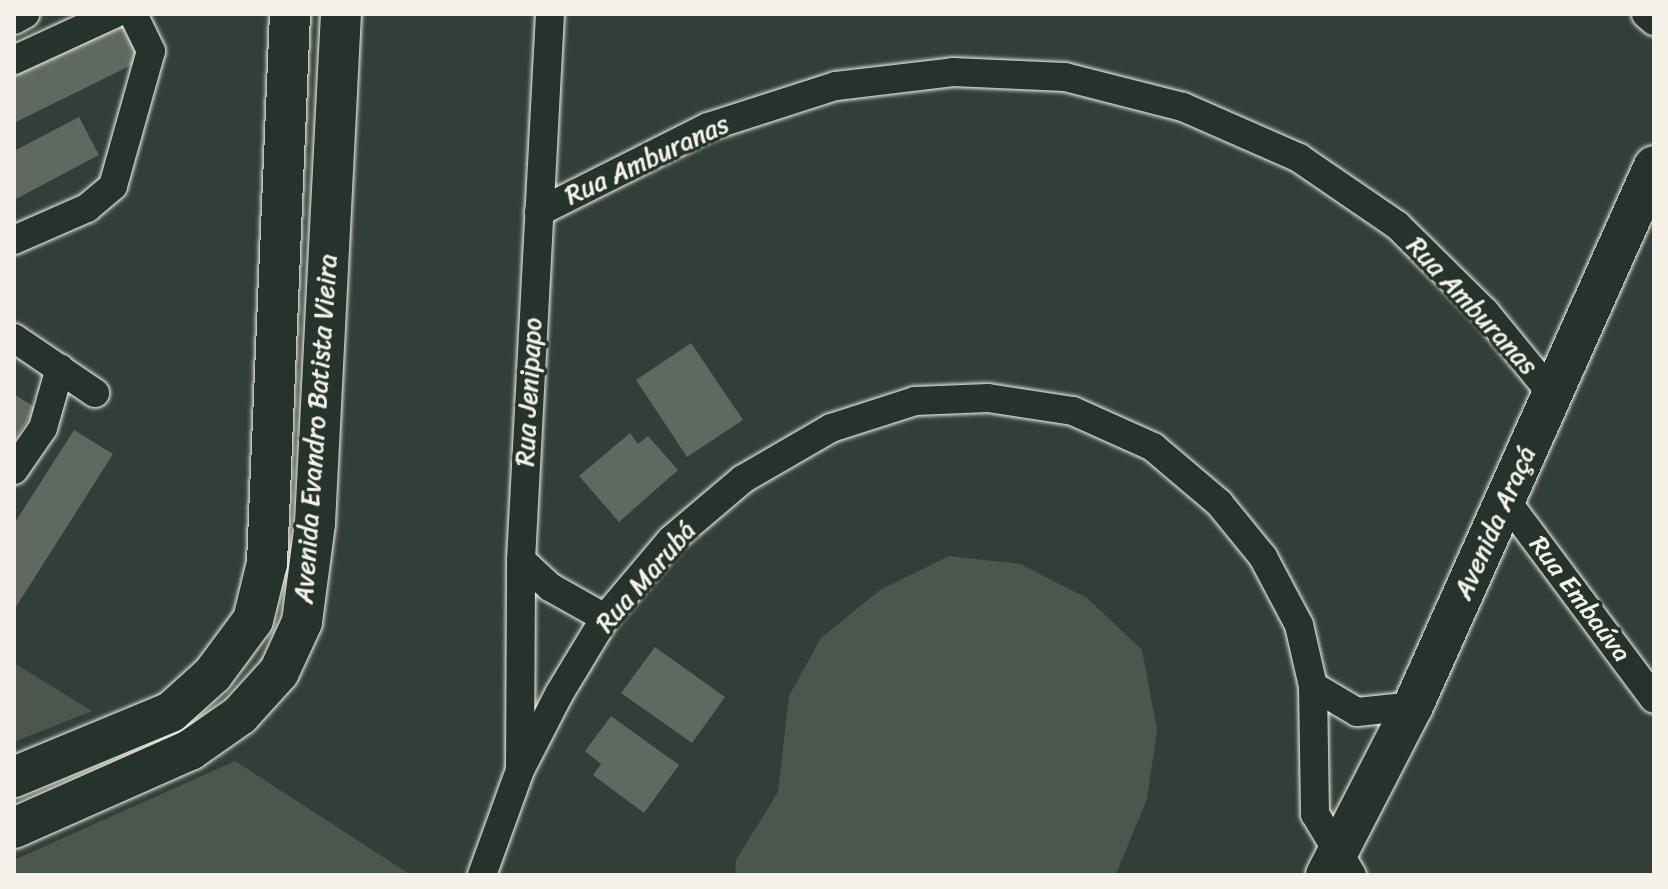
<!DOCTYPE html>
<html>
<head>
<meta charset="utf-8">
<style>
	body { margin:0 }
	#map { position:relative; width:1668px; height:889px; overflow:hidden; background:#323e38; font-family:Sriracha,sans-serif }
	div>[style] { position:absolute }
	.green>* { inset:0; background:#4c564f }
	.building>* { inset:0; background:#5f6861 }
	.roads { filter:drop-shadow(0 0 2px #f4f1e8) drop-shadow(0 0 2px #f4f1e8) }
	.street>* { height:28px; margin:-14px; padding:0 14px; transform-origin:14px; border-radius:14px; background:#26332d }
	.secondary>* { height:40px; margin:-20px; padding:0 20px; transform-origin:20px; border-radius:20px; background:#26332d }
	span { translate:-50% -50%; white-space:nowrap; text-align:center; line-height:1.15; -webkit-text-stroke:7px #26332d; paint-order:stroke }
	.street-label { font-size:26px; color:#f4f1e8 }
	.frame { position:absolute; inset:0; border:16px solid #f4f1e8; pointer-events:none }
</style>
</head>
<body>
<div id="map">
	<div class="green">
		<i style="clip-path:polygon(949px 556px,1020px 564px,1087px 598px,1142px 650px,1157px 730px,1147px 799px,1116px 874px,735px 875px,736px 860px,778px 792px,789px 696px,821px 638px,880px 590px)"></i>
		<i style="clip-path:polygon(14px 663px,92px 711px,14px 742px)"></i>
		<i style="clip-path:polygon(235px 761px,411px 875px,14px 875px,14px 860px)"></i>
	</div>
	<div class="building">
		<i style="clip-path:polygon(127px 20px,146px 58px,14px 123px,14px 76px)"></i>
		<i style="clip-path:polygon(79px 117px,99px 155px,14px 200px,14px 151px)"></i>
		<i style="clip-path:polygon(691px 343px,743px 420px,687px 457px,636px 380px)"></i>
		<i style="clip-path:polygon(14px 394px,36px 408px,14px 441px)"></i>
		<i style="clip-path:polygon(74px 430px,113px 454px,14px 610px,14px 524px)"></i>
		<i style="clip-path:polygon(630px 433px,638px 444px,648px 436px,678px 470px,619px 522px,579px 476px)"></i>
		<i style="clip-path:polygon(655px 647px,725px 697px,692px 743px,621px 693px)"></i>
		<i style="clip-path:polygon(611px 716px,679px 765px,644px 813px,593px 775px,601px 764px,585px 751px)"></i>
	</div>
	<div class="roads">
		<div class="street">
			<i style="left:1646px;top:14px;width:11px;rotate:41deg"></i>
			<i style="left:14px;top:20px;width:13px;rotate:-29deg"></i>
			<i style="left:14px;top:60px;width:110px;rotate:-24.7deg"></i>
			<i style="left:539px;top:212px;width:189px;rotate:-26.7deg"></i>
			<i style="left:708px;top:127px;width:134px;rotate:-17.8deg"></i>
			<i style="left:836px;top:86px;width:118px;rotate:-6.8deg"></i>
			<i style="left:953px;top:72px;width:112px;rotate:2.6deg"></i>
			<i style="left:1065px;top:77px;width:122px;rotate:14.3deg"></i>
			<i style="left:1183px;top:107px;width:127px;rotate:23.7deg"></i>
			<i style="left:1299px;top:158px;width:119px;rotate:34.4deg"></i>
			<i style="left:1397px;top:225px;width:124px;rotate:44.7deg"></i>
			<i style="left:1485px;top:312px;width:107px;rotate:50.7deg"></i>
			<i style="left:14px;top:240px;width:80px;rotate:-23.7deg"></i>
			<i style="left:87px;top:208px;width:34px;rotate:-40deg"></i>
			<i style="left:113px;top:186px;width:140px;rotate:-74.3deg"></i>
			<i style="left:151px;top:51px;width:41px;rotate:-115.9deg"></i>
			<i style="left:14px;top:338px;width:98px;rotate:34.2deg"></i>
			<i style="left:14px;top:470px;width:51px;rotate:-55.4deg"></i>
			<i style="left:43px;top:428px;width:62px;rotate:-74.2deg"></i>
			<i style="left:1505px;top:499px;width:249px;rotate:53.3deg"></i>
			<i style="left:521px;top:560px;width:40px;rotate:43deg"></i>
			<i style="left:550px;top:587px;width:63px;rotate:29.4deg"></i>
			<i style="left:1313px;top:686px;width:51px;rotate:30.6deg"></i>
			<i style="left:1357px;top:712px;width:56px;rotate:-6.1deg"></i>
			<i style="left:520px;top:768px;width:208px;rotate:-89.7deg"></i>
			<i style="left:521px;top:560px;width:547px;rotate:-86.96deg"></i>
			<i style="left:482px;top:875px;width:112px;rotate:-70.1deg"></i>
			<i style="left:520px;top:770px;width:85px;rotate:-62.8deg"></i>
			<i style="left:559px;top:694px;width:89px;rotate:-58.8deg"></i>
			<i style="left:605px;top:618px;width:102px;rotate:-49.8deg"></i>
			<i style="left:671px;top:540px;width:94px;rotate:-40.3deg"></i>
			<i style="left:743px;top:479px;width:102px;rotate:-30.1deg"></i>
			<i style="left:831px;top:428px;width:88px;rotate:-17.8deg"></i>
			<i style="left:915px;top:401px;width:73px;rotate:-2.4deg"></i>
			<i style="left:988px;top:398px;width:86px;rotate:8.7deg"></i>
			<i style="left:1073px;top:411px;width:88px;rotate:24.2deg"></i>
			<i style="left:1153px;top:447px;width:87px;rotate:40.3deg"></i>
			<i style="left:1219px;top:503px;width:70px;rotate:50.8deg"></i>
			<i style="left:1263px;top:557px;width:77px;rotate:62.1deg"></i>
			<i style="left:1299px;top:625px;width:63px;rotate:77.1deg"></i>
			<i style="left:1313px;top:686px;width:128px;rotate:89.1deg"></i>
			<i style="left:1315px;top:814px;width:71px;rotate:58.8deg"></i>
		</div>
		<div class="secondary">
			<i style="left:14px;top:777px;width:170px;rotate:-22.5deg"></i>
			<i style="left:171px;top:712px;width:57px;rotate:-42.1deg"></i>
			<i style="left:213px;top:674px;width:67px;rotate:-53.5deg"></i>
			<i style="left:253px;top:620px;width:59px;rotate:-76.2deg"></i>
			<i style="left:267px;top:563px;width:549px;rotate:-87.6deg"></i>
			<i style="left:14px;top:828px;width:193px;rotate:-23.9deg"></i>
			<i style="left:190px;top:750px;width:61px;rotate:-35deg"></i>
			<i style="left:240px;top:715px;width:58px;rotate:-47.8deg"></i>
			<i style="left:279px;top:672px;width:55px;rotate:-65.3deg"></i>
			<i style="left:302px;top:622px;width:100px;rotate:-82.5deg"></i>
			<i style="left:315px;top:523px;width:510px;rotate:-87.08deg"></i>
			<i style="left:1326px;top:875px;width:190px;rotate:-62.8deg"></i>
			<i style="left:1413px;top:706px;width:591px;rotate:-65.95deg"></i>
		</div>
	</div>
	<div class="street-label">
		<span style="left:647px;top:160px;rotate:-25deg">Rua Amburanas</span>
		<span style="left:1472px;top:306px;rotate:47deg">Rua Amburanas</span>
		<span style="left:529px;top:392px;rotate:-87deg">Rua Jenipapo</span>
		<span style="left:316px;top:429px;rotate:-86deg">Avenida Evandro Batista Vieira</span>
		<span style="left:1495px;top:523px;rotate:-66deg">Avenida Araçá</span>
		<span style="left:646px;top:577px;rotate:-49deg">Rua Marubá</span>
		<span style="left:1580px;top:599px;rotate:53deg">Rua Embaúva</span>
	</div>
	<div class="frame"></div>
</div>
</body>
</html>
